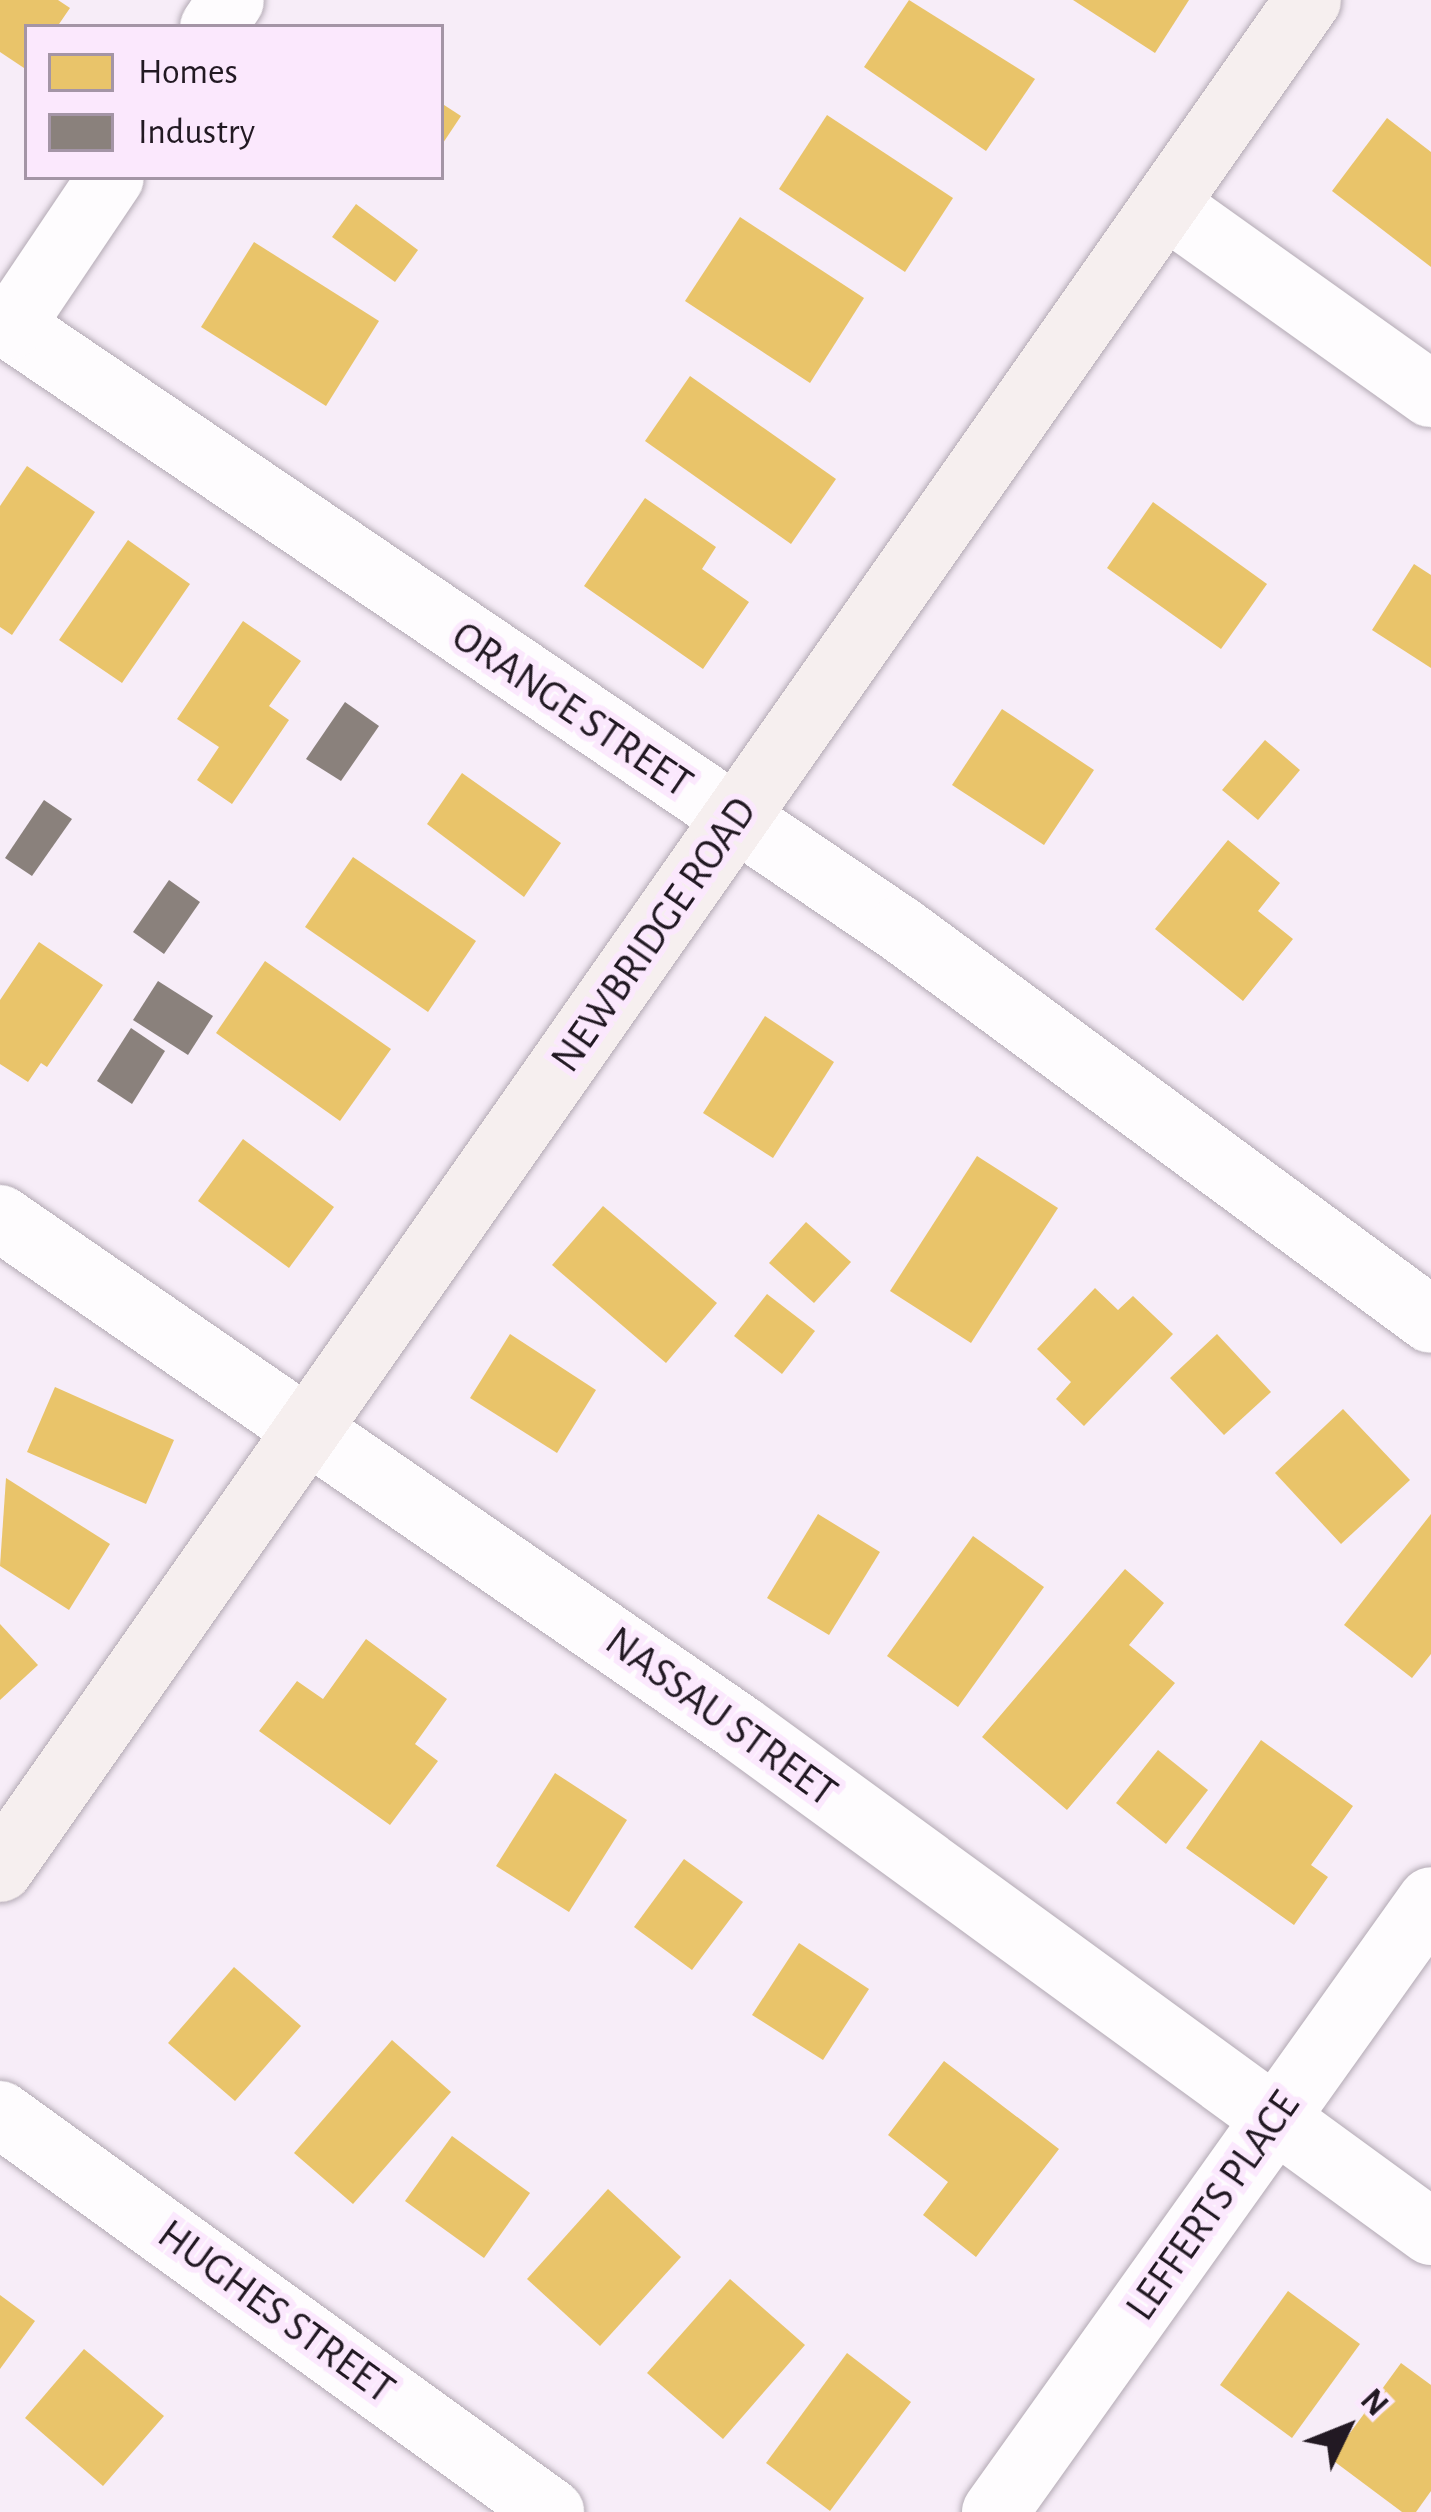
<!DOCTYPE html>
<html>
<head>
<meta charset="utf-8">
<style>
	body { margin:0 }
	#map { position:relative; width:1431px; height:2512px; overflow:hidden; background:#f7edf8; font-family:"Alegreya Sans",sans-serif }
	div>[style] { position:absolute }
	.homes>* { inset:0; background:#e9c46a }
	.industry>* { inset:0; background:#8a817c }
	.roads { filter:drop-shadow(0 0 3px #b3aab4) drop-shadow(0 0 3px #b3aab4) }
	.minor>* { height:66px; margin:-33px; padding:0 33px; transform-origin:33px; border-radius:33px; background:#fefcfe }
	.primary>* { height:66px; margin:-33px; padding:0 33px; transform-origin:33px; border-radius:33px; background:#f6efef }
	span { translate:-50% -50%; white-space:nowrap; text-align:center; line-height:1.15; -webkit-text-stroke:12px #fbe8fd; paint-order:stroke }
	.street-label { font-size:42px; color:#221923 }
	.legend { position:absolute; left:24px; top:24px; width:420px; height:156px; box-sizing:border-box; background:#fbe8fd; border:3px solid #a495a6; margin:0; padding:15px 21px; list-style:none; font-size:36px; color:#221923 }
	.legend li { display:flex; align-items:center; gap:24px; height:60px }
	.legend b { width:60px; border:3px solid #a495a6 }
	.north { position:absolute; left:1287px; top:2368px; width:120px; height:120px; -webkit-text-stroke:9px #fbe8fd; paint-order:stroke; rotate:47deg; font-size:33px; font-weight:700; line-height:48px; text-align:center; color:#221923 }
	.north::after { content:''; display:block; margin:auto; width:42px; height:54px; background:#221923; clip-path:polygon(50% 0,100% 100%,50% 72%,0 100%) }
</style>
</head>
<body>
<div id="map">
	<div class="homes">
		<i style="clip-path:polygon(0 0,58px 0,70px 8px,57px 27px,27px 27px,27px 70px,0 52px)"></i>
		<i style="clip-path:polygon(909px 0,1035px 79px,986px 151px,864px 67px)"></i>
		<i style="clip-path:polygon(1073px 0,1189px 0,1155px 53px)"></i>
		<i style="clip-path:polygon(441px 103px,461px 116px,441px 146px)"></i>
		<i style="clip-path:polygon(827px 115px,953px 198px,905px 272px,779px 189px)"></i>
		<i style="clip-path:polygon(1387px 118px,1431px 152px,1431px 267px,1332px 191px)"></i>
		<i style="clip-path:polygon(356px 204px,418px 250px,395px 282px,332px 237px)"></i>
		<i style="clip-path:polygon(740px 217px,864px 298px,810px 383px,685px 301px)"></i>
		<i style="clip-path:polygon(254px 242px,379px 321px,326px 406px,201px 327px)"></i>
		<i style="clip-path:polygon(690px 376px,836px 479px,791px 544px,645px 441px)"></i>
		<i style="clip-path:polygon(27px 466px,95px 512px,12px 635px,0 627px,0 506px)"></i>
		<i style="clip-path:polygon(645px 498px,716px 547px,702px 569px,749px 602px,703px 669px,584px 586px)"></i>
		<i style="clip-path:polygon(1153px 502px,1267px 584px,1221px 649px,1107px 568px)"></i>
		<i style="clip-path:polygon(128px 540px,190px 584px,122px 683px,59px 640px)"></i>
		<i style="clip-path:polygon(1414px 564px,1431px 575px,1431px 668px,1372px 630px)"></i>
		<i style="clip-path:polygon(243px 621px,301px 661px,269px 706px,289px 720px,232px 804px,197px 780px,219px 747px,177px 719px)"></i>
		<i style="clip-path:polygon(1002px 709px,1094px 770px,1044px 845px,952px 785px)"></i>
		<i style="clip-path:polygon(1265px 740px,1300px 770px,1258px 820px,1222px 790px)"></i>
		<i style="clip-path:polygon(462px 773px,561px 843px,524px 897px,427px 824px)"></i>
		<i style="clip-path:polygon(1228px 840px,1280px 883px,1258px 911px,1293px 939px,1243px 1001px,1155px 929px)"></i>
		<i style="clip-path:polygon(353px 857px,476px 941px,428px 1012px,305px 927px)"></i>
		<i style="clip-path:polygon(39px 942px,103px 985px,47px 1067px,41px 1063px,28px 1082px,0 1064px,0 1000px)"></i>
		<i style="clip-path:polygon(265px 961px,391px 1049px,340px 1121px,216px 1033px)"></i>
		<i style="clip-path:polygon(765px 1016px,834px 1062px,773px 1158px,703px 1113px)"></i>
		<i style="clip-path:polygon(243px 1139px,334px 1207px,289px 1268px,198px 1201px)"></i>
		<i style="clip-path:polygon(977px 1156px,1058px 1208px,971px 1343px,890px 1291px)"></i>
		<i style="clip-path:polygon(603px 1206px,717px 1303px,666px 1363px,552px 1265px)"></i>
		<i style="clip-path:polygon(806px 1222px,851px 1262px,814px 1303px,769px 1263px)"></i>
		<i style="clip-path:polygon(1095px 1288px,1118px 1310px,1133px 1296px,1173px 1334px,1084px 1426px,1056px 1399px,1071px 1382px,1037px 1349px)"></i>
		<i style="clip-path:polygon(767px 1294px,815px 1331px,782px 1374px,734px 1336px)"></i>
		<i style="clip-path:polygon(510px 1334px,596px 1390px,557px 1453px,470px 1398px)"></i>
		<i style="clip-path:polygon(1217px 1334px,1271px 1392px,1224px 1435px,1170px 1378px)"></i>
		<i style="clip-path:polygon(55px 1387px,174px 1440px,146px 1504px,27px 1452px)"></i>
		<i style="clip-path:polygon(1343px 1409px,1410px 1480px,1341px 1544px,1275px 1473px)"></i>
		<i style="clip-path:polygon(6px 1478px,110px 1544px,69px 1610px,0 1566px)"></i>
		<i style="clip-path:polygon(818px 1514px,880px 1552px,829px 1635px,767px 1598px)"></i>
		<i style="clip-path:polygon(1431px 1514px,1431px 1654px,1412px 1678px,1344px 1625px)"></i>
		<i style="clip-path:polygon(973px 1536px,1044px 1587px,958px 1707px,887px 1656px)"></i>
		<i style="clip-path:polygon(1125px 1569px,1164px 1603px,1129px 1645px,1175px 1683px,1067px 1810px,982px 1737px)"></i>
		<i style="clip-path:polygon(0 1624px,38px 1665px,0 1700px)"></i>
		<i style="clip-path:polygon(366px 1639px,447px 1699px,415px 1744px,438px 1761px,390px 1825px,259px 1731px,297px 1681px,323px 1699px)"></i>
		<i style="clip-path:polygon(1261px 1740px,1353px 1806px,1311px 1865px,1328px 1877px,1294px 1925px,1186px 1848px)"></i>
		<i style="clip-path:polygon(1158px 1750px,1208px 1790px,1166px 1844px,1116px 1803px)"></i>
		<i style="clip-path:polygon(555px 1773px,627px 1820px,569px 1912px,496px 1866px)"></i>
		<i style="clip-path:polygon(684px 1859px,743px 1902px,692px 1970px,634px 1927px)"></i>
		<i style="clip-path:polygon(799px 1943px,869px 1989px,823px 2060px,752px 2015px)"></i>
		<i style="clip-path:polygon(234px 1967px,301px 2026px,235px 2101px,168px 2043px)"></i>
		<i style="clip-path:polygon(392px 2040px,451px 2092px,353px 2204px,294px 2153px)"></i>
		<i style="clip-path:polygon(944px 2061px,1059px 2149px,976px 2257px,923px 2215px,948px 2182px,888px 2135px)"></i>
		<i style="clip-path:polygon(452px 2136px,530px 2193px,484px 2258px,405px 2201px)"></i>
		<i style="clip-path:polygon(608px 2189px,681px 2257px,600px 2346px,527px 2279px)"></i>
		<i style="clip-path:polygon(730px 2279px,805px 2345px,723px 2439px,647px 2373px)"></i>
		<i style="clip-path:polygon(1288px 2291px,1360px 2344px,1292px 2438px,1220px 2385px)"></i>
		<i style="clip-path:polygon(0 2295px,35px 2321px,0 2369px)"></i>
		<i style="clip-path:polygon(84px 2349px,164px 2416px,103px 2486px,25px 2418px)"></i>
		<i style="clip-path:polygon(847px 2353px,911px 2402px,830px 2511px,766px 2463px)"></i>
		<i style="clip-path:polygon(1401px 2363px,1431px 2385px,1431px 2491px,1416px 2512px,1402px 2512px,1331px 2459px)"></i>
	</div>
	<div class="industry">
		<i style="clip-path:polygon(345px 702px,379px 726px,341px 781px,306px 759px)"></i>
		<i style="clip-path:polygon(44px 800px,72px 819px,32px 876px,5px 858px)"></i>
		<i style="clip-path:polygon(169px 880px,200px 902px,164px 954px,133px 932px)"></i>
		<i style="clip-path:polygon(158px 981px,213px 1016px,188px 1055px,133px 1020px)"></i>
		<i style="clip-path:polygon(131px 1028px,165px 1051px,132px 1104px,97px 1081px)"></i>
	</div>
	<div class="roads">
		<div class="minor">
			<i style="left:213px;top:27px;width:32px;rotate:-56deg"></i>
			<i style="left:1167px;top:206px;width:324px;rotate:35.5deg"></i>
			<i style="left:0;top:319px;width:1087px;rotate:34.13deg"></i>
			<i style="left:900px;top:929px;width:659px;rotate:36.37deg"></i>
			<i style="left:11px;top:326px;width:179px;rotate:-56.1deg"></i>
			<i style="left:0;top:1218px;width:899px;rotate:34.57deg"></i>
			<i style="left:740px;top:1728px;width:855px;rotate:36.11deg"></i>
			<i style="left:0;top:2114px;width:680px;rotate:35.84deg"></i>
			<i style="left:995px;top:2512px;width:751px;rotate:-54.53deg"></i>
		</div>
		<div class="primary">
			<i style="left:0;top:1869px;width:2281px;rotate:-55.01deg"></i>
		</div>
	</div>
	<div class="street-label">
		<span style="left:572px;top:710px;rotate:34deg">ORANGE STREET</span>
		<span style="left:654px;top:935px;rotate:-55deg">NEWBRIDGE ROAD</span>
		<span style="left:721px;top:1717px;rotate:36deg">NASSAU STREET</span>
		<span style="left:1213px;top:2206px;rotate:-55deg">LEFFERTS PLACE</span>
		<span style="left:276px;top:2312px;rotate:36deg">HUGHES STREET</span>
	</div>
	<ul class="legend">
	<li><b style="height:33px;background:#e9c46a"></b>Homes</li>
	<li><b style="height:33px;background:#8a817c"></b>Industry</li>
	</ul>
	<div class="north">N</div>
</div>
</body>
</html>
